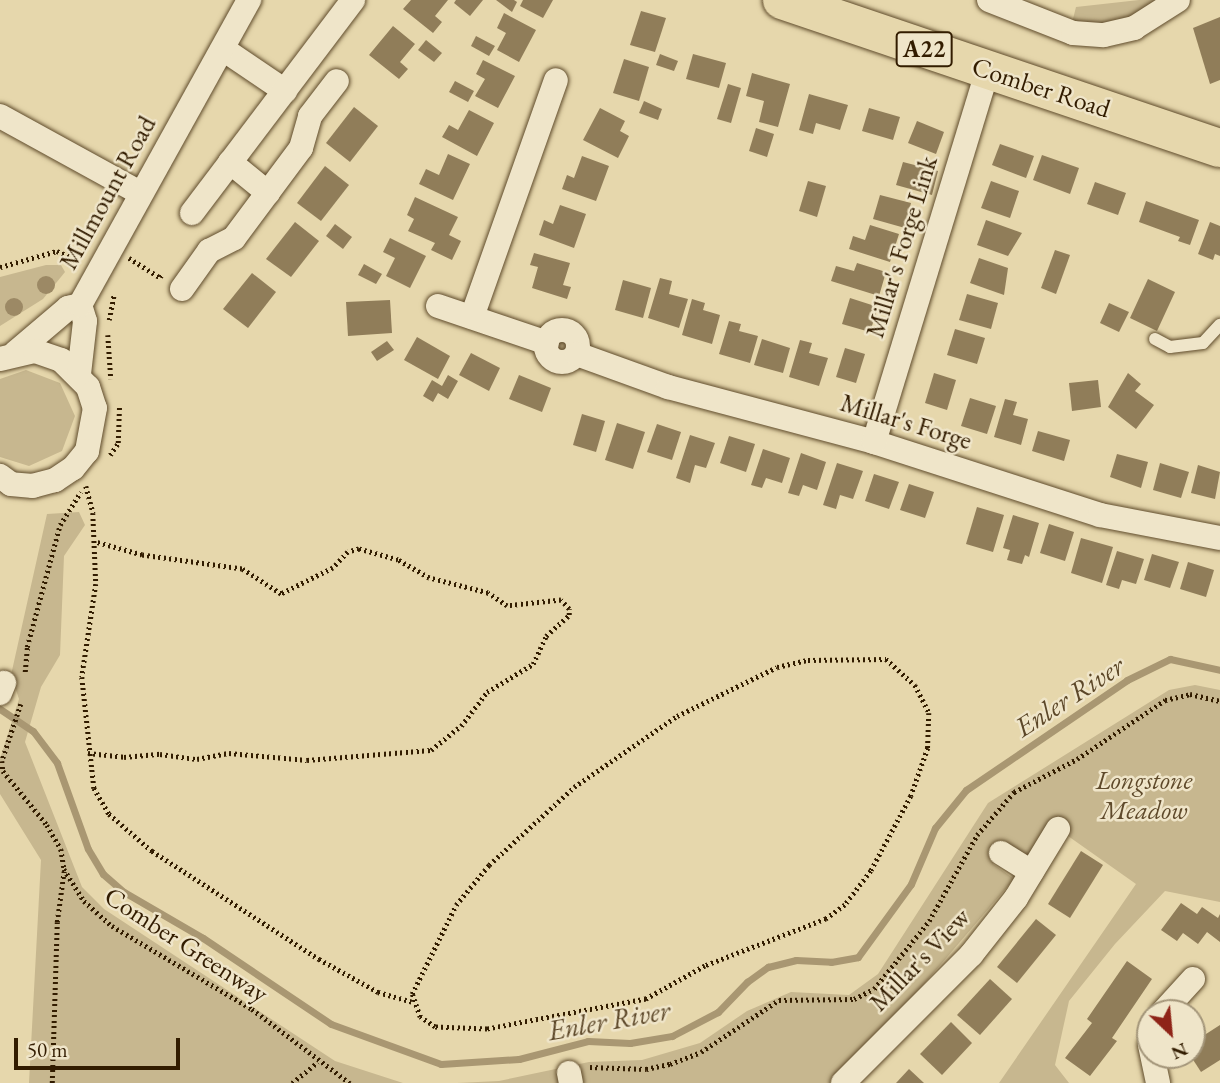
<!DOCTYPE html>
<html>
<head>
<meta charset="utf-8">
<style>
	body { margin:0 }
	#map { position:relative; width:1220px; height:1083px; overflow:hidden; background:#e6d7ac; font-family:"EB Garamond",serif }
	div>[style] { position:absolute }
	.green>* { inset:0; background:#c7b78f }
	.stream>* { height:7px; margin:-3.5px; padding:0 3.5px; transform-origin:3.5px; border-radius:3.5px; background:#a99772 }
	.building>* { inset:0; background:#907d59 }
	.path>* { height:4.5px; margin-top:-2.25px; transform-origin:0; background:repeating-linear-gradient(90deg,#321c00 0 2px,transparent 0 5.5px) }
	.roads { filter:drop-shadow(0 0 2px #5f4b2b) drop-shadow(0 0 2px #5f4b2b) }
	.lane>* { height:12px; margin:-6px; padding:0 6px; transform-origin:6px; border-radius:6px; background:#efe5c9 }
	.street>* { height:24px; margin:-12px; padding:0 12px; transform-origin:12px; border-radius:12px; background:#efe5c9 }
	.street>.ring { margin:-12px; padding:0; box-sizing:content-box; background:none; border:24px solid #efe5c9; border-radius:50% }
	.highway>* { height:38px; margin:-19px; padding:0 19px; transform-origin:19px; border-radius:19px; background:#e6d7ac }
	.trees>* { width:18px; height:18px; margin:-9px; border-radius:50%; background:#9c8965 }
	span { translate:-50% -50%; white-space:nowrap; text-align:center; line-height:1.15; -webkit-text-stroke:5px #efe5c9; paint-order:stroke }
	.shield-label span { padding:2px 5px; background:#efe5c9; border:2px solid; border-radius:5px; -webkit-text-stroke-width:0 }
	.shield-label { font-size:24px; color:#321c00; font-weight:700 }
	.street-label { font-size:26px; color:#321c00 }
	.park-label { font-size:26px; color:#5f4a2b; font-style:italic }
	.water-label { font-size:28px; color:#5c4728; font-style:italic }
	.north { position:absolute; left:1136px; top:999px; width:70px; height:70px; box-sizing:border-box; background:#efe5c9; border:2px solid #a39579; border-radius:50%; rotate:154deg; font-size:19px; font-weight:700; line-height:28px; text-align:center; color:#321c00 }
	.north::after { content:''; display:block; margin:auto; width:24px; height:32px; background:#8f2418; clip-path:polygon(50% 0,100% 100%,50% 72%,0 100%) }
	.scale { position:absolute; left:14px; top:1038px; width:166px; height:32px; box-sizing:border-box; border:4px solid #321c00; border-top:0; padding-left:9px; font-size:21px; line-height:24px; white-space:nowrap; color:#321c00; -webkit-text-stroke:5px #efe5c9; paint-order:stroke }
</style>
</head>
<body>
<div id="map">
	<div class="green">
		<i style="clip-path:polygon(1139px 0,1163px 0,1116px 23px,1072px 23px,1076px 7px)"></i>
		<i style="clip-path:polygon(46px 265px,61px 265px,65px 272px,43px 299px,0 326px,0 277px)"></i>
		<i style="clip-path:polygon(26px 370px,60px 383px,75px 416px,62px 451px,29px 466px,0 457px,0 379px)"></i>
		<i style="clip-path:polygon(79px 512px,85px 525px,64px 556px,60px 655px,41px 687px,25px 742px,82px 887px,104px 909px,335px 1061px,403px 1083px,29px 1083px,41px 860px,0 794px,0 759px,19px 699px,11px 675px,47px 514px)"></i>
		<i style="clip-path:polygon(1195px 685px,1220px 690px,1220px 902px,1165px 891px,1115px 944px,1069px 1001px,1055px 1065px,1069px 1083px,999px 1083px,1136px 884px,1051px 824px,1028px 855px,1001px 853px,993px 864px,1014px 879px,839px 1083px,457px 1083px,499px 1081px,589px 1062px,642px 1060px,700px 1043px,747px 1011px,791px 992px,849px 995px,878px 974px,988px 803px,1169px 690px)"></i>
	</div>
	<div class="stream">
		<i style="left:0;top:709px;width:40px;rotate:34deg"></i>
		<i style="left:33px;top:731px;width:40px;rotate:53deg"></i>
		<i style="left:57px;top:763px;width:91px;rotate:70.2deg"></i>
		<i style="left:88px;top:849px;width:29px;rotate:59deg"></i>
		<i style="left:103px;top:874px;width:28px;rotate:41deg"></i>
		<i style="left:124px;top:892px;width:91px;rotate:30.2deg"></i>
		<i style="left:203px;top:938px;width:154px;rotate:33.9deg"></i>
		<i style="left:331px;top:1024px;width:117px;rotate:20deg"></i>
		<i style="left:441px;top:1064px;width:78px;rotate:-3.7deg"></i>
		<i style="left:519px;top:1059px;width:71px;rotate:-14.6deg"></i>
		<i style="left:588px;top:1041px;width:42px;rotate:2.7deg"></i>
		<i style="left:630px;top:1043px;width:43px;rotate:-9.5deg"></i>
		<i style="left:672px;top:1036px;width:52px;rotate:-27.6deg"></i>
		<i style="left:718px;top:1012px;width:42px;rotate:-46deg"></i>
		<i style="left:747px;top:982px;width:26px;rotate:-36deg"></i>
		<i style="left:768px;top:967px;width:29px;rotate:-14deg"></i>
		<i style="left:796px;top:960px;width:35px;rotate:3deg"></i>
		<i style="left:831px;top:962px;width:27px;rotate:-10deg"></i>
		<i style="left:858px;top:957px;width:90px;rotate:-54deg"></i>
		<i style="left:911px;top:884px;width:61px;rotate:-66.8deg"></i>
		<i style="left:935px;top:828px;width:49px;rotate:-50.8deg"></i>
		<i style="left:966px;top:790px;width:195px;rotate:-34.3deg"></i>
		<i style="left:1127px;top:680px;width:48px;rotate:-26deg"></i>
		<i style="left:1170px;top:659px;width:51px;rotate:12.4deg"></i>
	</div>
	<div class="building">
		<i style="clip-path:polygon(411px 0,448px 0,435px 16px,442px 22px,433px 33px,403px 9px)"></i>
		<i style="clip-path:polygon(456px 0,483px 0,470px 16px,454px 3px)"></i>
		<i style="clip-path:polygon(496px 0,514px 0,517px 2px,512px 12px)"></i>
		<i style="clip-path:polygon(523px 0,553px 0,543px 18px,520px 6px)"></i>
		<i style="clip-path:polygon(641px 11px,666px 18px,655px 52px,630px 45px)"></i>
		<i style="clip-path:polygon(504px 13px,536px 30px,519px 62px,497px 50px,506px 33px,497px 28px)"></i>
		<i style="clip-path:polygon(1220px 17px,1220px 80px,1210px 84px,1193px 28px)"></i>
		<i style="clip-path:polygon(393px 26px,415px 44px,400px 62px,408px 69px,399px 79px,369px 55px)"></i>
		<i style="clip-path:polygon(476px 36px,495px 46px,489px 56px,471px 46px)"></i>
		<i style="clip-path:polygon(426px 40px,442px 53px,434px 62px,418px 50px)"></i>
		<i style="clip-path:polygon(660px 54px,678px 61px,674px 71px,656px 65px)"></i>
		<i style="clip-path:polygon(693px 54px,726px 63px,719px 88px,686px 79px)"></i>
		<i style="clip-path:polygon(624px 59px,649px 67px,639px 101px,613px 93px)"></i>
		<i style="clip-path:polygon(483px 60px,515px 76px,498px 108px,475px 96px,485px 79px,476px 74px)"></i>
		<i style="clip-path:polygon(752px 73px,790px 84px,778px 127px,759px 122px,764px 101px,746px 96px)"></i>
		<i style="clip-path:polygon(455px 81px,474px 91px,468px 102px,449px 92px)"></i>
		<i style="clip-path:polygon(728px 84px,741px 88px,731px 123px,717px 119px)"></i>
		<i style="clip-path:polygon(809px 94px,848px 105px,840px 130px,816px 123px,813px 134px,799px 130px)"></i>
		<i style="clip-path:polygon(644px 101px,662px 109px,658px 120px,639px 113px)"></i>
		<i style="clip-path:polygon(354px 107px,378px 126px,350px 162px,326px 143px)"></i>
		<i style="clip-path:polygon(600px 108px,625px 121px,620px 131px,629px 136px,618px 158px,583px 140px)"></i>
		<i style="clip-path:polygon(869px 108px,900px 117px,893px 140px,862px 131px)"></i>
		<i style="clip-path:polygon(469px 110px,494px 123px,477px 156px,442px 137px,449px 125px,458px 130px)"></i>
		<i style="clip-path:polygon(917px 121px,944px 132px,936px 154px,908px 143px)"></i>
		<i style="clip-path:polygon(756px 128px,774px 134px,767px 157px,749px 151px)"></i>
		<i style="clip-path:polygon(1000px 144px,1034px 156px,1026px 178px,992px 165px)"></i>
		<i style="clip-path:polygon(448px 154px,470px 164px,453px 200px,419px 184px,426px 169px,439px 175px)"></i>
		<i style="clip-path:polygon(1042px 155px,1079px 168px,1070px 194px,1033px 180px)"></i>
		<i style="clip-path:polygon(582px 156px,609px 166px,596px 201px,562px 189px,567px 175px,574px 178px)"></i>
		<i style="clip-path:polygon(903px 162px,938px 171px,932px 195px,896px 185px)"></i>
		<i style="clip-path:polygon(325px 166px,349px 185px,321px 221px,297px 203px)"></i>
		<i style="clip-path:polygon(808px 181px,826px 186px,817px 217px,799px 211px)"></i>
		<i style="clip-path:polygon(991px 181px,1019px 191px,1010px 218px,981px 208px)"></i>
		<i style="clip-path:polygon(1095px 182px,1126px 193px,1118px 215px,1087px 204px)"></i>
		<i style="clip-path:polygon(880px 195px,911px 203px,905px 228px,873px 219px)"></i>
		<i style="clip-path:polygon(415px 197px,458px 217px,449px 235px,461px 241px,452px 260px,431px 250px,435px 243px,408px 231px,414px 219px,407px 215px)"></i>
		<i style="clip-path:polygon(1146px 201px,1199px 220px,1190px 245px,1178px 241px,1180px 237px,1139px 222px)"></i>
		<i style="clip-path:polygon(560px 205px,586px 214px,574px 248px,539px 235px,544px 220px,553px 224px)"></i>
		<i style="clip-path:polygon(986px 220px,1022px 233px,1008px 256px,977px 245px)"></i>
		<i style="clip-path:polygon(295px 222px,319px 241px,291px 277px,266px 259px)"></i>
		<i style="clip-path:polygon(1210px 222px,1220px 226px,1220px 256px,1215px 254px,1213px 260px,1198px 254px)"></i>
		<i style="clip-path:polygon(335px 224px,352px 237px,343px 249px,326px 236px)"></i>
		<i style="clip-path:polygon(870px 225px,899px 234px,890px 262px,849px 249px,853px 236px,865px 240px)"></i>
		<i style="clip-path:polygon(390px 238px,426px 256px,410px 288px,386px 276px,395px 258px,383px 252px)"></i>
		<i style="clip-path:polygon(1055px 250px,1070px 255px,1056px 294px,1041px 288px)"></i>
		<i style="clip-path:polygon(534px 253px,570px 263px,563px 285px,571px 287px,567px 299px,532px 288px,538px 267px,530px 265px)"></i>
		<i style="clip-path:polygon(979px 258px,1008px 268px,1004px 295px,970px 283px)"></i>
		<i style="clip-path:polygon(857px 263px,886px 272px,879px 296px,831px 281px,836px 266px,854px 271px)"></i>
		<i style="clip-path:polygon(364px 264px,382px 274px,376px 284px,358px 275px)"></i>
		<i style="clip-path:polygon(252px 273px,276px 292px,248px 328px,223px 309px)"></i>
		<i style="clip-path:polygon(660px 278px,672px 281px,669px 294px,688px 299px,679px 328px,648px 318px)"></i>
		<i style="clip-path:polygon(1148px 279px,1175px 292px,1157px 331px,1130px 318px)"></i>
		<i style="clip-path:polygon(623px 280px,651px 288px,643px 318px,615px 310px)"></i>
		<i style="clip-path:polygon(967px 294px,998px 303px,991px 329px,959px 320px)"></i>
		<i style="clip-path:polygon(850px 298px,878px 307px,870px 332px,842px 324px)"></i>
		<i style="clip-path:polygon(692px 299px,705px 303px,703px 310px,720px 315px,712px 344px,682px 335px)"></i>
		<i style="clip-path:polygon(390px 300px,392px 333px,348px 336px,346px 302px)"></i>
		<i style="clip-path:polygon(1109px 303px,1129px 312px,1119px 332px,1100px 323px)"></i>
		<i style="clip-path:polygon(729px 321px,741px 324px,739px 331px,758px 336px,750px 363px,719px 354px)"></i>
		<i style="clip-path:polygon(955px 329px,985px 338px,977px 364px,947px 355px)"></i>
		<i style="clip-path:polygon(417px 337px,450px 356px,438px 379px,404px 360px)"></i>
		<i style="clip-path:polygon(762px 339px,790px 348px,783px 373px,754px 365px)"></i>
		<i style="clip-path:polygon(800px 340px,812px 343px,809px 353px,828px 358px,819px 386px,789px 377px)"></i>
		<i style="clip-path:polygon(387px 341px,394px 350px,377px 361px,371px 352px)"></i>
		<i style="clip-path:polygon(845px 348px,865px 354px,856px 383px,836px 377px)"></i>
		<i style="clip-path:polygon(471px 353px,500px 368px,489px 391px,459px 375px)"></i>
		<i style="clip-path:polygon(934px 373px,956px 380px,947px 410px,925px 403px)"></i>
		<i style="clip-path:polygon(1128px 373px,1141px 384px,1135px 391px,1154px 405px,1136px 429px,1108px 407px)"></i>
		<i style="clip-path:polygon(448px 375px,458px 381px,448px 399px,438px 393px,433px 402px,423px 396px,432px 380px,442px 386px)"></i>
		<i style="clip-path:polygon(519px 375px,551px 388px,542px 412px,509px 399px)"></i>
		<i style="clip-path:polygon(1098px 380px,1101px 407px,1072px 411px,1069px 383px)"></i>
		<i style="clip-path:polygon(970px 398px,996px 406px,987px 434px,961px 426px)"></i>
		<i style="clip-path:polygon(1005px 399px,1017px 402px,1013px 415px,1028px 419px,1021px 445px,994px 437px)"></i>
		<i style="clip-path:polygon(582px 414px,605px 421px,596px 452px,573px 445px)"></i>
		<i style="clip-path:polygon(617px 423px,645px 432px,633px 469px,605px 460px)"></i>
		<i style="clip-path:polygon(657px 424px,681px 432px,672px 460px,647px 452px)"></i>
		<i style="clip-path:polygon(1038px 431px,1070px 440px,1064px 461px,1032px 451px)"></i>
		<i style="clip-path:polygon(690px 435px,715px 443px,706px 468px,695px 465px,690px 483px,676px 478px)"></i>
		<i style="clip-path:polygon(729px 436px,755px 444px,746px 472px,720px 463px)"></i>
		<i style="clip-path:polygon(763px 449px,790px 458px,782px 483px,766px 478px,762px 488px,751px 485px)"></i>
		<i style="clip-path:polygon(801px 453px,826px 462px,817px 490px,803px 485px,799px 496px,788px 493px)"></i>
		<i style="clip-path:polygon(1117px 454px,1148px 462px,1141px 488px,1110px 477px)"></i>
		<i style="clip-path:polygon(837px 463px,863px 471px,853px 499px,840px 495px,836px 509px,823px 505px)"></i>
		<i style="clip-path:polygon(1160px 463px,1189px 472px,1181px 498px,1153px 490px)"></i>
		<i style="clip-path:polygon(1198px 465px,1220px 472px,1215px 499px,1191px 493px)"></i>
		<i style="clip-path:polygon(874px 474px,899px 482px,889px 509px,865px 501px)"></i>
		<i style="clip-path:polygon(909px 484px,934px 492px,925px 518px,900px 510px)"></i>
		<i style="clip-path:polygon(977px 507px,1004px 515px,993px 552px,966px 544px)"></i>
		<i style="clip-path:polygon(1013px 515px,1039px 523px,1029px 557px,1025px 555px,1022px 564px,1007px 560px,1010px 550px,1003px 548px)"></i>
		<i style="clip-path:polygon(1049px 524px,1074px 532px,1065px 561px,1040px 553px)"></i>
		<i style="clip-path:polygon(1081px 538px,1113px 547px,1102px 583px,1071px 573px)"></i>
		<i style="clip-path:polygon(1117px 551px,1144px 559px,1136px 584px,1122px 580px,1119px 589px,1106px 585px)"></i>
		<i style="clip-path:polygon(1152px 554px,1179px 562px,1170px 588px,1144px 580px)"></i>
		<i style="clip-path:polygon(1188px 562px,1214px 570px,1206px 597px,1180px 589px)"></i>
		<i style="clip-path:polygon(1081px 851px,1103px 865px,1070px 918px,1048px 904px)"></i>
		<i style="clip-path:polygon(1181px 903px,1197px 914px,1202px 907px,1218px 918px,1220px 914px,1220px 942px,1207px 932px,1198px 944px,1183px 933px,1177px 941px,1161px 930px)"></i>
		<i style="clip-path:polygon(1036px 919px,1056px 935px,1017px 983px,997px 967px)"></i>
		<i style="clip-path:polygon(1127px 961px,1152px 979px,1112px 1038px,1117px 1041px,1090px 1076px,1065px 1058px,1092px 1023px,1087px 1019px)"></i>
		<i style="clip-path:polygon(990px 979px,1012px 999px,980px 1035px,957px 1015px)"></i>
		<i style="clip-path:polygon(951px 1022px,972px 1043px,942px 1075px,920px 1054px)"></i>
		<i style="clip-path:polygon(1220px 1025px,1220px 1060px,1201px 1072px,1190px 1055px,1192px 1043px)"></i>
		<i style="clip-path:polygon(909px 1069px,924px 1083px,896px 1083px)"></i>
	</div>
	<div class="path">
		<i style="left:129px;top:258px;width:36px;rotate:32deg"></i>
		<i style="left:160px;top:277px;width:4px;rotate:-56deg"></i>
		<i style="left:0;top:267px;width:59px;rotate:-15.7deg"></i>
		<i style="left:57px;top:251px;width:24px;rotate:24deg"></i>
		<i style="left:109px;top:320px;width:26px;rotate:-79deg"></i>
		<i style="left:108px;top:335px;width:44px;rotate:86.1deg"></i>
		<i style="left:110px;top:455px;width:14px;rotate:-56deg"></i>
		<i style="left:118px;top:443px;width:36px;rotate:-88deg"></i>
		<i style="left:86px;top:486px;width:28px;rotate:75deg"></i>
		<i style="left:93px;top:513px;width:71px;rotate:87.6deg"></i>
		<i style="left:96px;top:584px;width:94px;rotate:98.6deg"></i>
		<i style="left:82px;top:677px;width:112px;rotate:83.8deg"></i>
		<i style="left:94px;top:788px;width:30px;rotate:60deg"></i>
		<i style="left:109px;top:814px;width:57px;rotate:40.7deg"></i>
		<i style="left:152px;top:851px;width:199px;rotate:32.9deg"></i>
		<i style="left:319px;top:959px;width:68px;rotate:29.2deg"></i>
		<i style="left:378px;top:992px;width:35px;rotate:16deg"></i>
		<i style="left:886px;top:659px;width:39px;rotate:42deg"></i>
		<i style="left:915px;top:685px;width:31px;rotate:63deg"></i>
		<i style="left:929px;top:713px;width:35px;rotate:92deg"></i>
		<i style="left:928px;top:748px;width:51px;rotate:109.5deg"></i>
		<i style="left:911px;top:796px;width:85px;rotate:118.1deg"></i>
		<i style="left:871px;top:871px;width:43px;rotate:127.4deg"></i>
		<i style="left:845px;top:905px;width:24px;rotate:144deg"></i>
		<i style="left:826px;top:919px;width:130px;rotate:158.8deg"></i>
		<i style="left:705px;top:966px;width:68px;rotate:150.8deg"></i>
		<i style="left:646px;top:999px;width:162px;rotate:169.3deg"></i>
		<i style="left:487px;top:1029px;width:52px;rotate:-177.8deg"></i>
		<i style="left:435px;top:1027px;width:18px;rotate:-146deg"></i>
		<i style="left:420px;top:1017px;width:24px;rotate:-109deg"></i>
		<i style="left:412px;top:994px;width:99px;rotate:-63.7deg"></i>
		<i style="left:456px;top:905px;width:52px;rotate:-50.5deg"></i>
		<i style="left:489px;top:865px;width:115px;rotate:-42.5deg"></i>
		<i style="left:574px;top:787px;width:125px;rotate:-34.6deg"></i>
		<i style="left:677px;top:716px;width:111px;rotate:-26.1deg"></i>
		<i style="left:777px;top:667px;width:32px;rotate:-13deg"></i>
		<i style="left:808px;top:660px;width:78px;rotate:-0.7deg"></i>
		<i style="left:25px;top:672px;width:25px;rotate:-85deg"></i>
		<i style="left:27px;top:647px;width:126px;rotate:-74.9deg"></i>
		<i style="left:60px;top:525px;width:39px;rotate:-58deg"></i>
		<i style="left:21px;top:704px;width:60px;rotate:108.4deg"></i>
		<i style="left:2px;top:761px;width:10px;rotate:84deg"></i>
		<i style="left:3px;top:771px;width:70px;rotate:50.8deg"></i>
		<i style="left:47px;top:825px;width:28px;rotate:60deg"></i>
		<i style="left:61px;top:849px;width:20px;rotate:81deg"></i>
		<i style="left:64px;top:869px;width:38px;rotate:58deg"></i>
		<i style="left:84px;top:901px;width:38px;rotate:42deg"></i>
		<i style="left:112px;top:926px;width:163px;rotate:30.7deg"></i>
		<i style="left:252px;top:1009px;width:123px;rotate:37.1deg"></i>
		<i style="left:88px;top:753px;width:36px;rotate:6deg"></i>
		<i style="left:124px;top:757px;width:36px;rotate:-5deg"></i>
		<i style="left:160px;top:754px;width:37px;rotate:8deg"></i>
		<i style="left:197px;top:759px;width:33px;rotate:-11deg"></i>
		<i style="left:229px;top:753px;width:78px;rotate:5.1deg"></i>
		<i style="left:307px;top:760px;width:124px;rotate:-4.6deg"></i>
		<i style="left:431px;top:750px;width:38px;rotate:-39deg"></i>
		<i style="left:461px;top:726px;width:43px;rotate:-52.6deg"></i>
		<i style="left:487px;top:692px;width:54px;rotate:-31.3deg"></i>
		<i style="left:533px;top:664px;width:31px;rotate:-65deg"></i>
		<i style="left:546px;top:636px;width:31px;rotate:-42deg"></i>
		<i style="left:569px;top:615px;width:6px;rotate:-90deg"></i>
		<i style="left:569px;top:609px;width:12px;rotate:-132deg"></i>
		<i style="left:561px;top:600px;width:54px;rotate:173.7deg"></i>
		<i style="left:507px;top:606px;width:23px;rotate:-146deg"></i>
		<i style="left:488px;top:593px;width:61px;rotate:-165.7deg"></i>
		<i style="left:429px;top:578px;width:36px;rotate:-150deg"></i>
		<i style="left:398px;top:560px;width:41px;rotate:-164.2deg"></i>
		<i style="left:359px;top:549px;width:11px;rotate:165deg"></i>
		<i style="left:348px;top:552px;width:22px;rotate:133deg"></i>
		<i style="left:333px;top:568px;width:58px;rotate:153.4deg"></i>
		<i style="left:281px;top:594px;width:46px;rotate:-147.3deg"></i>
		<i style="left:242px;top:569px;width:101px;rotate:-172deg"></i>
		<i style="left:142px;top:555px;width:49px;rotate:-164.5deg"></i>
		<i style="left:590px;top:1067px;width:56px;rotate:2deg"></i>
		<i style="left:646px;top:1069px;width:25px;rotate:-12deg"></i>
		<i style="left:670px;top:1064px;width:33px;rotate:-21deg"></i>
		<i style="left:701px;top:1052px;width:94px;rotate:-33.7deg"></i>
		<i style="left:779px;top:1000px;width:75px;rotate:-0.8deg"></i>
		<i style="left:854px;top:999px;width:22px;rotate:-27deg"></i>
		<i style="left:874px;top:989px;width:87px;rotate:-51deg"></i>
		<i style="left:929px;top:921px;width:98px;rotate:-60.8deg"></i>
		<i style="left:977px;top:835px;width:57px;rotate:-49.3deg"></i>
		<i style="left:1014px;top:792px;width:71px;rotate:-27.6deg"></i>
		<i style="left:1077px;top:759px;width:106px;rotate:-33.8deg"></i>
		<i style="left:1165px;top:700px;width:26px;rotate:-13deg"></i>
		<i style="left:1190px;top:694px;width:31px;rotate:13deg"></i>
		<i style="left:52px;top:1083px;width:161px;rotate:-88.2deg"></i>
		<i style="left:57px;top:922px;width:51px;rotate:-82.2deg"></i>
		<i style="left:292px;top:1083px;width:33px;rotate:-39deg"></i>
	</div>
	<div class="roads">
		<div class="lane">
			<i style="left:1155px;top:339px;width:17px;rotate:28deg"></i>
			<i style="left:1170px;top:347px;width:33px;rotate:-7deg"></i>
			<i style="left:1203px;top:343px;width:25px;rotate:-47deg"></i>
		</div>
		<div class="street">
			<i style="left:989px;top:0;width:90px;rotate:21.4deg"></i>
			<i style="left:1073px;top:33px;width:31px;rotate:4deg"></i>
			<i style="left:1104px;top:35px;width:31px;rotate:-13deg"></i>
			<i style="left:1134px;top:28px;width:52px;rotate:-32.5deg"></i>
			<i style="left:223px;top:49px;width:75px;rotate:34.1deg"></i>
			<i style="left:0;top:116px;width:160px;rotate:28.8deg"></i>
			<i style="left:230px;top:162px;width:49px;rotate:39.2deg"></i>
			<i style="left:192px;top:213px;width:267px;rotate:-52.9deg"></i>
			<i style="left:182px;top:289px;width:47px;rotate:-54.6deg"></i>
			<i style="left:209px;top:251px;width:28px;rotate:-27deg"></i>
			<i style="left:234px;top:238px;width:112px;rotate:-53.3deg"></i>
			<i style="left:301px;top:148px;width:33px;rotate:-74deg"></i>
			<i style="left:310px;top:116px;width:44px;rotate:-52.4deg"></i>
			<i style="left:438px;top:306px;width:115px;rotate:18.7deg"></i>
			<i style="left:472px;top:317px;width:251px;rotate:-70.5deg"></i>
			<i class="ring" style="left:546px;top:330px;width:8px;height:8px"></i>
			<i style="left:15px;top:353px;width:70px;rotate:-40.3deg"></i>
			<i style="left:68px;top:308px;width:12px;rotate:-14deg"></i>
			<i style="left:577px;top:354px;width:97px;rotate:19.9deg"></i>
			<i style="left:668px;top:387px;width:213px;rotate:14.9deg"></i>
			<i style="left:874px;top:442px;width:237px;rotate:17.9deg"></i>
			<i style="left:1100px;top:515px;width:122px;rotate:10.9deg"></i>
			<i style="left:0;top:359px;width:36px;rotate:-13deg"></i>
			<i style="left:35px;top:351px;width:28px;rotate:19deg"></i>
			<i style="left:61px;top:360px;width:38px;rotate:45deg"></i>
			<i style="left:88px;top:387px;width:22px;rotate:72deg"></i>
			<i style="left:95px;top:408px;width:44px;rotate:100.5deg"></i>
			<i style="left:87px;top:451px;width:22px;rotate:129deg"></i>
			<i style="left:73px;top:468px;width:22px;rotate:146deg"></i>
			<i style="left:55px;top:480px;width:23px;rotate:165deg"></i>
			<i style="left:33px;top:486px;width:22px;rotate:-175deg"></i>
			<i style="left:11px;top:484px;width:14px;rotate:-144deg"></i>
			<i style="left:79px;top:374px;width:53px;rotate:-83.5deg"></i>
			<i style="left:85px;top:321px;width:17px;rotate:-107deg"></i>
			<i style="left:80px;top:305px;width:349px;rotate:-61deg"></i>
			<i style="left:874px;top:442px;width:389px;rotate:-73deg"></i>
			<i style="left:0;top:693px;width:11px;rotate:-68deg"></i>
			<i style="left:1001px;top:853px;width:36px;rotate:32deg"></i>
			<i style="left:1162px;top:1013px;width:46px;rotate:-47.6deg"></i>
			<i style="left:1150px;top:1045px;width:39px;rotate:78deg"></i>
			<i style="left:569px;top:1073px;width:10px;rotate:79deg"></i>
			<i style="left:843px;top:1083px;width:181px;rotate:-45deg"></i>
			<i style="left:971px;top:955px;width:73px;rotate:-51.7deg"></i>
			<i style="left:1016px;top:898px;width:81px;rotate:-58.7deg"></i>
		</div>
		<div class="highway">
			<i style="left:782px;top:0;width:462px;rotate:18.7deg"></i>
		</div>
	</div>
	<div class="trees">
		<i style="left:46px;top:285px"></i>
		<i style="left:14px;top:307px"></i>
	</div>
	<div class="shield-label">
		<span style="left:924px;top:49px">A22</span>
	</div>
	<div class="street-label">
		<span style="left:1041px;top:88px;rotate:18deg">Comber Road</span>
		<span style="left:108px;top:193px;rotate:-61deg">Millmount Road</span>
		<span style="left:902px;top:247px;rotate:-73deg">Millar's Forge Link</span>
		<span style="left:906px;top:422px;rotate:17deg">Millar's Forge</span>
		<span style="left:186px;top:945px;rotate:33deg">Comber Greenway</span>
		<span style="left:920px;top:960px;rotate:-46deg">Millar's View</span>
	</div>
	<div class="park-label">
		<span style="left:1144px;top:796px">Longstone<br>Meadow</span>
	</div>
	<div class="water-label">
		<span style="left:1069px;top:696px;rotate:-33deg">Enler River</span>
		<span style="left:609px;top:1020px;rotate:-10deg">Enler River</span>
	</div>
	<div class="north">N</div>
	<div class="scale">50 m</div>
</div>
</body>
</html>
